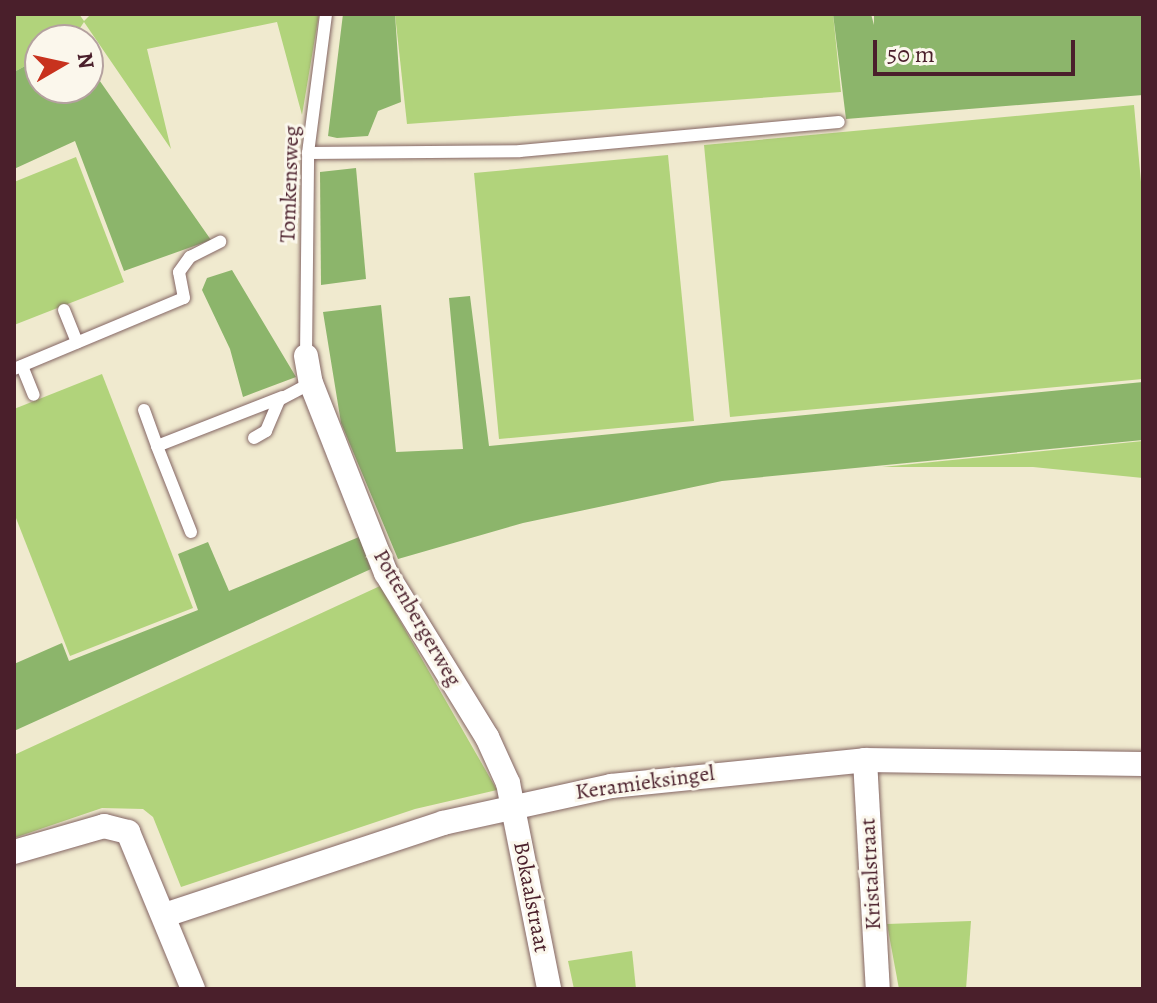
<!DOCTYPE html>
<html>
<head>
<meta charset="utf-8">
<style>
	body { margin:0 }
	#map { position:relative; width:1157px; height:1003px; overflow:hidden; background:#f0eacf; font-family:Alegreya,serif }
	div>[style] { position:absolute }
	.green>* { inset:0; background:#b1d37b }
	.forest>* { inset:0; background:#8cb56b }
	.roads { filter:drop-shadow(0 0 2px #846664) drop-shadow(0 0 2px #846664) }
	.service>* { height:12px; margin:-6px; padding:0 6px; transform-origin:6px; border-radius:6px; background:#fff }
	.minor>* { height:24px; margin:-12px; padding:0 12px; transform-origin:12px; border-radius:12px; background:#fff }
	span { translate:-50% -50%; white-space:nowrap; text-align:center; line-height:1.15; -webkit-text-stroke:6px #fbf7ec; paint-order:stroke }
	.street-label { font-size:22px; color:#4a1f2b }
	.frame { position:absolute; inset:0; border:16px solid #4a1f2b; pointer-events:none }
	.north { position:absolute; left:24px; top:24px; width:80px; height:80px; box-sizing:border-box; background:#fbf7ec; border:2px solid #b4a19f; border-radius:50%; rotate:81deg; font-size:22px; font-weight:700; line-height:32px; text-align:center; color:#4a1f2b }
	.north::after { content:''; display:block; margin:auto; width:28px; height:36px; background:#c8321e; clip-path:polygon(50% 0,100% 100%,50% 72%,0 100%) }
	.scale { position:absolute; left:873px; top:40px; width:202px; height:36px; box-sizing:border-box; border:4px solid #4a1f2b; border-top:0; padding-left:10px; font-size:24px; line-height:28px; white-space:nowrap; color:#4a1f2b; -webkit-text-stroke:6px #fbf7ec; paint-order:stroke }
</style>
</head>
<body>
<div id="map">
	<div class="green">
		<i style="clip-path:polygon(14px 14px,79px 14px,84px 21px,91px 14px,319px 14px,302px 115px,277px 22px,147px 49px,171px 149px,84px 22px,72px 40px,40px 40px,40px 58px,14px 72px)"></i>
		<i style="clip-path:polygon(395px 14px,833px 14px,841px 92px,407px 124px)"></i>
		<i style="clip-path:polygon(1134px 105px,1143px 204px,1143px 379px,730px 417px,704px 145px)"></i>
		<i style="clip-path:polygon(668px 155px,694px 421px,499px 439px,474px 173px)"></i>
		<i style="clip-path:polygon(76px 157px,124px 282px,14px 325px,14px 182px)"></i>
		<i style="clip-path:polygon(102px 374px,193px 608px,70px 656px,14px 513px,14px 409px)"></i>
		<i style="clip-path:polygon(1143px 441px,1143px 478px,1033px 467px,882px 467px)"></i>
		<i style="clip-path:polygon(380px 586px,497px 790px,415px 809px,181px 887px,153px 817px,143px 809px,102px 808px,14px 838px,14px 755px)"></i>
		<i style="clip-path:polygon(971px 921px,966px 989px,899px 989px,887px 924px)"></i>
		<i style="clip-path:polygon(632px 951px,636px 989px,574px 989px,568px 961px)"></i>
	</div>
	<div class="forest">
		<i style="clip-path:polygon(343px 14px,395px 14px,401px 102px,378px 111px,368px 136px,337px 138px,328px 136px)"></i>
		<i style="clip-path:polygon(833px 14px,871px 14px,874px 25px,874px 14px,1143px 14px,1143px 95px,846px 119px)"></i>
		<i style="clip-path:polygon(40px 58px,40px 88px,88px 88px,88px 64px,211px 240px,124px 271px,75px 141px,14px 169px,14px 72px)"></i>
		<i style="clip-path:polygon(356px 168px,366px 279px,321px 285px,320px 172px)"></i>
		<i style="clip-path:polygon(232px 270px,296px 377px,243px 397px,230px 349px,202px 290px,207px 278px)"></i>
		<i style="clip-path:polygon(470px 296px,489px 446px,1143px 382px,1143px 440px,722px 481px,523px 523px,398px 559px,341px 423px,323px 312px,381px 305px,396px 452px,463px 449px,449px 298px)"></i>
		<i style="clip-path:polygon(359px 537px,371px 569px,14px 731px,14px 664px,62px 643px,69px 661px,198px 610px,178px 554px,208px 542px,229px 591px)"></i>
	</div>
	<div class="roads">
		<div class="service">
			<i style="left:308px;top:153px;width:212px;rotate:-0.5deg"></i>
			<i style="left:520px;top:151px;width:320px;rotate:-5.2deg"></i>
			<i style="left:64px;top:310px;width:35px;rotate:68deg"></i>
			<i style="left:306px;top:356px;width:203px;rotate:-89.4deg"></i>
			<i style="left:308px;top:153px;width:140px;rotate:-82.6deg"></i>
			<i style="left:22px;top:366px;width:31px;rotate:68deg"></i>
			<i style="left:14px;top:369px;width:184px;rotate:-22.7deg"></i>
			<i style="left:184px;top:298px;width:26px;rotate:-101deg"></i>
			<i style="left:179px;top:272px;width:19px;rotate:-54deg"></i>
			<i style="left:190px;top:257px;width:34px;rotate:-27deg"></i>
			<i style="left:144px;top:410px;width:38px;rotate:70deg"></i>
			<i style="left:254px;top:438px;width:14px;rotate:-30deg"></i>
			<i style="left:266px;top:431px;width:34px;rotate:-67deg"></i>
			<i style="left:279px;top:400px;width:36px;rotate:-28deg"></i>
			<i style="left:191px;top:532px;width:92px;rotate:-111.6deg"></i>
			<i style="left:157px;top:446px;width:135px;rotate:-21.3deg"></i>
		</div>
		<div class="minor">
			<i style="left:306px;top:356px;width:27px;rotate:80deg"></i>
			<i style="left:311px;top:383px;width:204px;rotate:68.5deg"></i>
			<i style="left:386px;top:573px;width:193px;rotate:58.4deg"></i>
			<i style="left:487px;top:737px;width:51px;rotate:65.5deg"></i>
			<i style="left:508px;top:783px;width:210px;rotate:78.7deg"></i>
			<i style="left:865px;top:760px;width:229px;rotate:86.8deg"></i>
			<i style="left:14px;top:852px;width:94px;rotate:-16.1deg"></i>
			<i style="left:104px;top:826px;width:25px;rotate:14deg"></i>
			<i style="left:128px;top:832px;width:170px;rotate:67.5deg"></i>
			<i style="left:165px;top:915px;width:293px;rotate:-18.3deg"></i>
			<i style="left:443px;top:823px;width:172px;rotate:-12.4deg"></i>
			<i style="left:611px;top:786px;width:255px;rotate:-5.8deg"></i>
			<i style="left:865px;top:760px;width:278px;rotate:0.8deg"></i>
		</div>
	</div>
	<div class="street-label">
		<span style="left:290px;top:184px;rotate:-88deg">Tomkensweg</span>
		<span style="left:417px;top:618px;rotate:60deg">Pottenbergerweg</span>
		<span style="left:645px;top:783px;rotate:-8deg">Keramieksingel</span>
		<span style="left:871px;top:874px;rotate:-93deg">Kristalstraat</span>
		<span style="left:531px;top:897px;rotate:79deg">Bokaalstraat</span>
	</div>
	<div class="frame"></div>
	<div class="north">N</div>
	<div class="scale">50 m</div>
</div>
</body>
</html>
